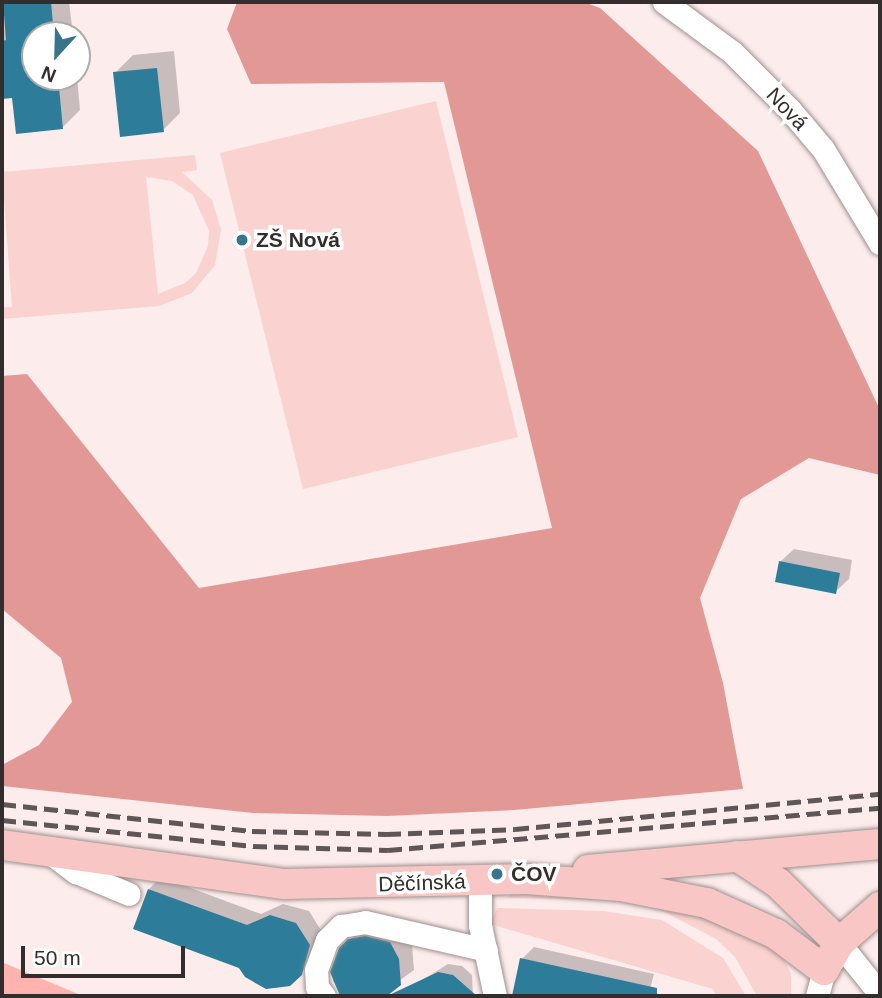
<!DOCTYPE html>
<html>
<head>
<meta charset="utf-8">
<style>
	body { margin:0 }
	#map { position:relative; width:882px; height:998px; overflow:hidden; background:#fceceb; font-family:Helvetica,sans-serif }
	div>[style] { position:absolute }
	.green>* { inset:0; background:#fad2cf }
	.forest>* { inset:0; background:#e29995 }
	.water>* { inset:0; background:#feb3af }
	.shadow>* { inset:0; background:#0003 }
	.building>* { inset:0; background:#2d7d9a }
	.roads { filter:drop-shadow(0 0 2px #9e908f) drop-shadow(0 0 2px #9e908f) }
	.minor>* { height:23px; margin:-11.5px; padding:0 11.5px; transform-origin:11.5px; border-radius:11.5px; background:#fff }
	.major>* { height:30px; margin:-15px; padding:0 15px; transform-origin:15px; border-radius:15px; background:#f8c7c5 }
	.rail>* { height:5px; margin-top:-2.5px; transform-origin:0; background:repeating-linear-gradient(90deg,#5f5757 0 14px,transparent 0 21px) }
	.dots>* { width:19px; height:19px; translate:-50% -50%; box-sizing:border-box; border:4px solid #fff; border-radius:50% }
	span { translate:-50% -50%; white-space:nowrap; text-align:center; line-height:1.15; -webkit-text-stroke:7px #fff; paint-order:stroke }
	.street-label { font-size:21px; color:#332d2d }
	.poi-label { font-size:21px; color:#332d2d; font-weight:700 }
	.left { translate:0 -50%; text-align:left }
	.frame { position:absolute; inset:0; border:4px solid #332d2d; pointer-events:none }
	.north { position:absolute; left:21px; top:21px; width:70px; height:70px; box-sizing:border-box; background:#fff; border:2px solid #adabab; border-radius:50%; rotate:202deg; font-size:19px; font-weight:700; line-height:28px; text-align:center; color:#332d2d }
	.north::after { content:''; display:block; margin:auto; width:24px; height:32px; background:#38748b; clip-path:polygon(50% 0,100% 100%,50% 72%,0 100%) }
	.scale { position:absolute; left:21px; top:946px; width:164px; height:32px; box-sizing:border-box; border:4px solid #332d2d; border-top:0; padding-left:9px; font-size:21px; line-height:24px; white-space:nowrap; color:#332d2d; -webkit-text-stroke:5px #fff; paint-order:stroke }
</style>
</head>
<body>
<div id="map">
	<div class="green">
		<i style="clip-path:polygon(436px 101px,518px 437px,303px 489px,220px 153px)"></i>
		<i style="clip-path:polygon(evenodd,195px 155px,197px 170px,182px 172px,212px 200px,221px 230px,215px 265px,192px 293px,159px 306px,2px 319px,2px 307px,12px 307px,2px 172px,195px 155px,146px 177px,172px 181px,193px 195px,209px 231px,208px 246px,196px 273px,185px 283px,158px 294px,146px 177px)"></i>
		<i style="clip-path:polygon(513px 894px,606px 895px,673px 902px,740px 927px,781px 953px,791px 974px,791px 996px,757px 996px,735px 957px,716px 939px,655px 907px,606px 900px,506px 898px)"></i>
		<i style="clip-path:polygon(497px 908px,603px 911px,662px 920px,723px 958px,746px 996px,716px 996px,713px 989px,490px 924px)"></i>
	</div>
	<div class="forest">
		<i style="clip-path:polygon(237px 2px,584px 2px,600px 8px,758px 151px,880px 410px,880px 475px,809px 458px,741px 499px,700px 598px,723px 683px,743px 789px,514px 810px,387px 816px,253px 813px,2px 786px,2px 765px,39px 745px,72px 702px,61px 658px,2px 609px,2px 376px,27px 374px,199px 588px,552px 528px,444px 82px,251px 84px,227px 29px)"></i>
	</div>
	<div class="water">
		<i style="clip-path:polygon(2px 962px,4px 963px,83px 996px,2px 996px)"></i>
	</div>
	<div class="shadow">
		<i style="clip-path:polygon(5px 2px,69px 2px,73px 35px,35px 35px,35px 77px,77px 77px,80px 110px,63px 127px,14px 96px,2px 97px)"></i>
		<i style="clip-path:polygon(174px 51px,180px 113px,163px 130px,115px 73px,133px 55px)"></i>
		<i style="clip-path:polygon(794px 549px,852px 560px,849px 579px,835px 592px,780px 562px)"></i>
		<i style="clip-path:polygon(161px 877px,261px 914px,283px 904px,309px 911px,322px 932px,312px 964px,278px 988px,255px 983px,149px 889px)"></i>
		<i style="clip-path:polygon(363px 926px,403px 929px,412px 945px,414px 970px,378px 996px,344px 996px,333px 981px,341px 949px)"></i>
		<i style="clip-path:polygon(534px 947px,654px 974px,648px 996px,514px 996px,522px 959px)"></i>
		<i style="clip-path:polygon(448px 964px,462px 966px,472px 975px,473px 996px,417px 996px,416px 984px)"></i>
	</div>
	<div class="building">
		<i style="clip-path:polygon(3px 2px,51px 2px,54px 35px,35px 35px,35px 77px,58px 77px,63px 129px,16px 134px,12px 98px,2px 99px,2px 41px,6px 40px)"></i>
		<i style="clip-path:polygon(157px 68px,164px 132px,120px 137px,113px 72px)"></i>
		<i style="clip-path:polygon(779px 561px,840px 573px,836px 594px,775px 582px)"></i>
		<i style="clip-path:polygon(148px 889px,247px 925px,270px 915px,296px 923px,310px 945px,302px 975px,290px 986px,266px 989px,245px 977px,239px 968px,133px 929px)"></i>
		<i style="clip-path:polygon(365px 936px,390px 942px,399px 959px,401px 985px,387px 996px,438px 972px,453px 975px,477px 996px,340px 996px,330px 972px,339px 948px,348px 939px)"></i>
		<i style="clip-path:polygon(520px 958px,657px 988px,657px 996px,512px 996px)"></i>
	</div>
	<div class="roads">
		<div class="minor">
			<i style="left:664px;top:2px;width:84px;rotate:36.3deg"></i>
			<i style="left:732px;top:52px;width:82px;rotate:45deg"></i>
			<i style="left:790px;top:110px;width:51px;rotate:49.8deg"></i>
			<i style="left:823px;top:149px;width:110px;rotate:58.8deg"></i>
			<i style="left:49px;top:852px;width:34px;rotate:37deg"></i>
			<i style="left:76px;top:872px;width:57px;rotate:22.5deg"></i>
			<i style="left:480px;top:881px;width:44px;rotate:90deg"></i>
			<i style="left:480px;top:925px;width:73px;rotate:78.1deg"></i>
			<i style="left:839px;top:943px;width:65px;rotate:51.2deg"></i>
			<i style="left:324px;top:996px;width:11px;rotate:-128deg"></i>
			<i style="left:317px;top:987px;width:17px;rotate:-93deg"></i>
			<i style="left:316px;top:970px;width:32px;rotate:-70deg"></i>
			<i style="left:327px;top:940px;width:20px;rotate:-45deg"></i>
			<i style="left:341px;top:926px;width:24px;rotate:-9deg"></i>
			<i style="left:365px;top:922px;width:124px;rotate:13deg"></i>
			<i style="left:817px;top:996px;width:27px;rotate:-75deg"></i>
		</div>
		<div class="major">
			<i style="left:2px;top:845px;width:285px;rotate:7.9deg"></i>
			<i style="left:284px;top:884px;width:242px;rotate:-1.2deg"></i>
			<i style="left:526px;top:879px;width:95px;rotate:4.2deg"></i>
			<i style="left:621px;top:886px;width:88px;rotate:11.2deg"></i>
			<i style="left:707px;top:903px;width:76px;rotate:24.2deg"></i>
			<i style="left:776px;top:934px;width:60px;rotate:36.9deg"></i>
			<i style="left:824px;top:970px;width:31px;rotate:-61deg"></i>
			<i style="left:839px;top:943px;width:55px;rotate:-41.3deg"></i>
			<i style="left:737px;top:856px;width:49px;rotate:33.4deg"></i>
			<i style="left:778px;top:883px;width:86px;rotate:44.5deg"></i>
			<i style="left:588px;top:870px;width:293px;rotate:-5.1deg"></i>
		</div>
	</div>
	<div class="rail">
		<i style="left:2px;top:804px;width:251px;rotate:6.2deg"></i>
		<i style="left:252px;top:831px;width:135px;rotate:1.3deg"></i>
		<i style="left:387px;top:834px;width:128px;rotate:-2.2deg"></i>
		<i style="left:515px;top:829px;width:367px;rotate:-5.5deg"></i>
		<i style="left:2px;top:820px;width:252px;rotate:5.9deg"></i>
		<i style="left:253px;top:846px;width:135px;rotate:1.7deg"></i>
		<i style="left:388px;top:850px;width:494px;rotate:-4.9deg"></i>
	</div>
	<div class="dots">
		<i style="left:242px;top:240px;background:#38748b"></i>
		<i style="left:497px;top:874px;background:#38748b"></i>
	</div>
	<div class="street-label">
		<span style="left:787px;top:109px;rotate:47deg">Nová</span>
		<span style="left:422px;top:883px;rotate:-2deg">Děčínská</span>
	</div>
	<div class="poi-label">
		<span class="left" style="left:256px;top:240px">ZŠ Nová</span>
		<span class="left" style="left:511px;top:874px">ČOV</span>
	</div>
	<div class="frame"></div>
	<div class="north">N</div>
	<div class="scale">50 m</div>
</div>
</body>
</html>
